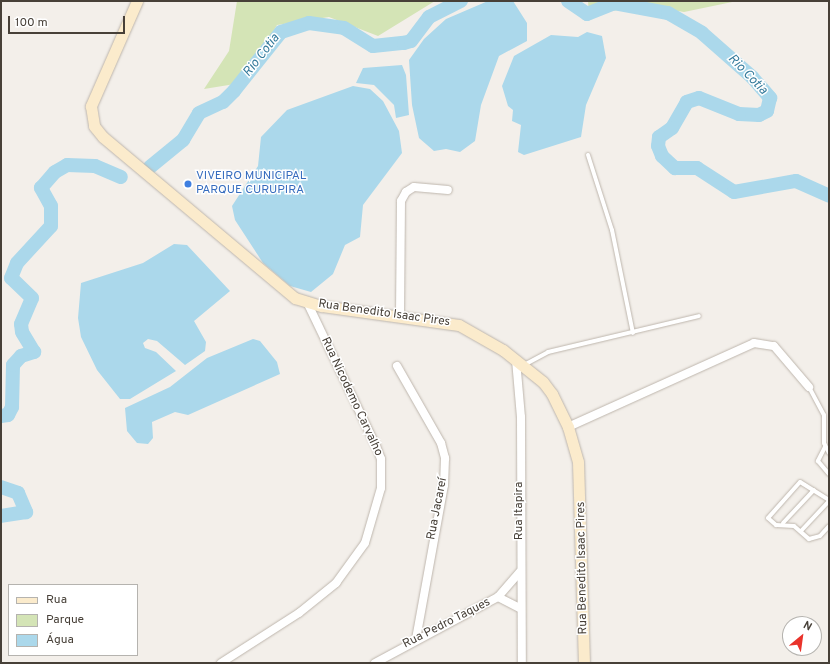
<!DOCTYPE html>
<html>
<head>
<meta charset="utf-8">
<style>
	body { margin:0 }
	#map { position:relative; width:830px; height:664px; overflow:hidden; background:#f3efea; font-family:Overpass,sans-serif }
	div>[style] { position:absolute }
	.green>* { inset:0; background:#d4e4b6 }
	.water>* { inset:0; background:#abd8eb }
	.river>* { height:14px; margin:-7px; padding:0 7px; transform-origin:7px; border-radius:7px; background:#abd8eb }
	.roads { filter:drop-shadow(0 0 1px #beb6ad) drop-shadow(0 0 1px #beb6ad) }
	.lane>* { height:4px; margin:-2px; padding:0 2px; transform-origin:2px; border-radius:2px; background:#fff }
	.street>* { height:8px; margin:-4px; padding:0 4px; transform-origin:4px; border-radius:4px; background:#fff }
	.secondary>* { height:11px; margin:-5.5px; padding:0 5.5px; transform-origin:5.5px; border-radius:5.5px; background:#fbebcc }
	.dots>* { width:11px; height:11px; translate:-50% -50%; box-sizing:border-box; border:2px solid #fff; border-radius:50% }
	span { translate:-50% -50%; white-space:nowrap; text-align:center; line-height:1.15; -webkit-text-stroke:3px #fff; paint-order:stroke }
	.shop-label { font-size:12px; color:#366cbe }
	.left { translate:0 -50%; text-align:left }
	.street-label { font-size:12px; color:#474038 }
	.water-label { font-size:13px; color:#357b9c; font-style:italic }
	.frame { position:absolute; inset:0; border:2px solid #474038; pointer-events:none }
	.legend { position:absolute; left:8px; top:584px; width:130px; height:72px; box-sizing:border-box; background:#fff; border:1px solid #b5b3af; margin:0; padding:5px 7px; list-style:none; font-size:12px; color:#474038 }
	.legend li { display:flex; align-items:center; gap:8px; height:20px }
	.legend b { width:20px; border:1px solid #b5b3af }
	.north { position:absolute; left:782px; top:616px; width:40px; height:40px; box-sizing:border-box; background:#fff; border:1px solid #b5b3af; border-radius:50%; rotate:29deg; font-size:11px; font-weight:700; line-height:16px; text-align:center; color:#474038 }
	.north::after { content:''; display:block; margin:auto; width:14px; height:18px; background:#e9332b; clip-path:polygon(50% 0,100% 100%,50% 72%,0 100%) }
	.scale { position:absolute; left:8px; top:16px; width:117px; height:18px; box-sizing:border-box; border:2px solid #474038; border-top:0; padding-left:5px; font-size:12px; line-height:14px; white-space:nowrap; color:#474038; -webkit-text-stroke:3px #fff; paint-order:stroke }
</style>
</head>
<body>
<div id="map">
	<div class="green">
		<i style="clip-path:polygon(237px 1px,435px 1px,378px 36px,329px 17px,277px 25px,241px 83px,204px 89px,229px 51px)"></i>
		<i style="clip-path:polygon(588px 1px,737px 1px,684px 12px,648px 6px,589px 14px)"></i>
	</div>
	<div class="water">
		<i style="clip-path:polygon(488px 1px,513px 1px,527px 23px,527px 41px,499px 56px,481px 105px,475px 141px,460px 152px,446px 149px,434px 151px,419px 138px,412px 105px,409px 60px,424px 39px,446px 19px)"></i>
		<i style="clip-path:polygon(587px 32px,602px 36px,606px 58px,586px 105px,581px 137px,524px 155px,518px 152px,521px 125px,512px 121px,513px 110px,508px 106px,502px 86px,514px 56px,551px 35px,578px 37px)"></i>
		<i style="clip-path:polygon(402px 65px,406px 75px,409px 115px,396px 118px,394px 105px,374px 85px,356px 83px,363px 68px)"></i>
		<i style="clip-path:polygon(353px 86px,370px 89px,383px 101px,399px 131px,402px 153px,363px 205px,360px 237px,345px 245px,333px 274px,311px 292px,290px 286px,263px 263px,235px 220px,232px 206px,258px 166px,261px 137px,287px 110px)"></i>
		<i style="clip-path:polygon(174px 244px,187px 245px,230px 291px,194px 321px,206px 342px,205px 351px,185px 365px,157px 341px,148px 339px,143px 343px,145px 348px,156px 352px,176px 371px,130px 399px,120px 399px,97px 370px,81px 337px,78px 318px,81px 283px,143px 263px)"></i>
		<i style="clip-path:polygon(253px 339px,260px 341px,277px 362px,280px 374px,188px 415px,175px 412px,152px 422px,153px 438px,148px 444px,137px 443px,127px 431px,125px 408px,170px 387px,207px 358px)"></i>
	</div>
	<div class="river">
		<i style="left:568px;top:1px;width:23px;rotate:34deg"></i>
		<i style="left:587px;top:14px;width:29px;rotate:-22deg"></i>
		<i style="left:614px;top:3px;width:55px;rotate:10.5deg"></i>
		<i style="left:668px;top:13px;width:39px;rotate:30deg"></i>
		<i style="left:702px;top:33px;width:67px;rotate:41.3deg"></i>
		<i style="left:752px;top:77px;width:28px;rotate:49deg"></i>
		<i style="left:770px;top:98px;width:13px;rotate:103deg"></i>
		<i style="left:767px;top:111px;width:9px;rotate:153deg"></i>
		<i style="left:759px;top:115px;width:20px;rotate:-177deg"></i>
		<i style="left:739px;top:114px;width:43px;rotate:-158.2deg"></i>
		<i style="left:699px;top:98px;width:13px;rotate:162deg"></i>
		<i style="left:687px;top:102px;width:30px;rotate:120deg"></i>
		<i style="left:672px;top:128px;width:16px;rotate:145deg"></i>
		<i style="left:659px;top:137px;width:9px;rotate:96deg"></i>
		<i style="left:658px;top:146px;width:11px;rotate:68deg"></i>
		<i style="left:662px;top:156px;width:18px;rotate:43deg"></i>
		<i style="left:675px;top:168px;width:22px"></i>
		<i style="left:697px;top:168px;width:44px;rotate:33deg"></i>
		<i style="left:734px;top:192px;width:63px;rotate:-10.1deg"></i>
		<i style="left:796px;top:181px;width:36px;rotate:24deg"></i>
		<i style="left:150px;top:167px;width:43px;rotate:-39.3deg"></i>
		<i style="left:183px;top:140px;width:31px;rotate:-59deg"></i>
		<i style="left:199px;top:113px;width:26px;rotate:-25deg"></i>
		<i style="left:223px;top:102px;width:16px;rotate:-45deg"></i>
		<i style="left:234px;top:91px;width:75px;rotate:-51.5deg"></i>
		<i style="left:281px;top:32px;width:29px;rotate:-18deg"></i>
		<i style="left:309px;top:23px;width:35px;rotate:8deg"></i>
		<i style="left:344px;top:28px;width:34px;rotate:32deg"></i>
		<i style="left:373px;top:46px;width:31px;rotate:-6deg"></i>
		<i style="left:404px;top:43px;width:7px;rotate:-16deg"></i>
		<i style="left:411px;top:41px;width:30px;rotate:-53deg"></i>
		<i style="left:429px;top:17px;width:36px;rotate:-27deg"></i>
		<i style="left:1px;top:416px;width:7px;rotate:-8deg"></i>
		<i style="left:8px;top:415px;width:9px;rotate:-63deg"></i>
		<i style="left:12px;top:407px;width:42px;rotate:-88.6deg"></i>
		<i style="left:13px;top:365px;width:12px;rotate:-48deg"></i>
		<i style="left:21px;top:356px;width:14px;rotate:-17deg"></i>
		<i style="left:34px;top:352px;width:23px;rotate:-121deg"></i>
		<i style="left:22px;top:332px;width:8px;rotate:-97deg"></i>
		<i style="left:21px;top:324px;width:28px;rotate:-67deg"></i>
		<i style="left:32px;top:298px;width:29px;rotate:-136deg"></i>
		<i style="left:11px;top:278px;width:16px;rotate:-68deg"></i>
		<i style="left:17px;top:263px;width:50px;rotate:-47.4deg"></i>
		<i style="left:51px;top:226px;width:20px;rotate:-90deg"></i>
		<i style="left:51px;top:206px;width:21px;rotate:-119deg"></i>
		<i style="left:41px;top:188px;width:21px;rotate:-49deg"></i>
		<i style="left:55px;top:172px;width:14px;rotate:-30deg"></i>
		<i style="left:67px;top:165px;width:28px;rotate:2deg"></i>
		<i style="left:95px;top:166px;width:28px;rotate:23deg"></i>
		<i style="left:1px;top:487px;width:18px;rotate:19deg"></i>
		<i style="left:18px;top:493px;width:21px;rotate:67deg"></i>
		<i style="left:26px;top:512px;width:25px;rotate:171deg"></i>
	</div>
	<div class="roads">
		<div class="lane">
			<i style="left:588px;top:155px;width:79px;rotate:72.3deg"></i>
			<i style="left:612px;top:230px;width:105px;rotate:78.5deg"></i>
			<i style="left:524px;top:365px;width:27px;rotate:-28deg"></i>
			<i style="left:548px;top:352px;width:155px;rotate:-13.4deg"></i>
			<i style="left:809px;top:387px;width:32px;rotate:62deg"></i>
			<i style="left:824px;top:415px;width:28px;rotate:90deg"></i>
			<i style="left:824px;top:443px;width:11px;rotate:63deg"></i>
			<i style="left:825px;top:447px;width:16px;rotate:117deg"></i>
			<i style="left:818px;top:461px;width:17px;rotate:50deg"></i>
			<i style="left:829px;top:500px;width:34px;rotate:-148deg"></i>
			<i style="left:800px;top:482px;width:48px;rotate:131.6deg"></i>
			<i style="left:768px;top:518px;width:11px;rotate:41deg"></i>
			<i style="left:776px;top:525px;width:18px;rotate:3deg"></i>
			<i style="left:794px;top:526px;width:20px;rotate:41deg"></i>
			<i style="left:809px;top:539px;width:11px;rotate:-15deg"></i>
			<i style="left:820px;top:536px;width:13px;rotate:-48deg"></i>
			<i style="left:783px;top:523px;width:45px;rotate:-46.8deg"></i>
			<i style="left:801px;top:531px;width:41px;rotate:-47deg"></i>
		</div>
		<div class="street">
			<i style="left:400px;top:315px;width:114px;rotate:-89.5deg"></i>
			<i style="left:401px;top:201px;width:10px;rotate:-61deg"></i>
			<i style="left:406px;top:192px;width:9px;rotate:-32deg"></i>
			<i style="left:414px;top:187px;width:34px;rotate:5deg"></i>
			<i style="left:516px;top:360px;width:57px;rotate:85deg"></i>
			<i style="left:521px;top:417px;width:246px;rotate:89.8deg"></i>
			<i style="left:397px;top:366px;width:89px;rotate:60.3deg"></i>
			<i style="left:441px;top:443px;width:16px;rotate:75deg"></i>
			<i style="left:445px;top:458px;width:27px;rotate:92deg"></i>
			<i style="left:444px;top:485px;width:157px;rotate:100.3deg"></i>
			<i style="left:568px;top:427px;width:204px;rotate:-24.3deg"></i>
			<i style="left:754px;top:343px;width:20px;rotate:9deg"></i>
			<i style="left:774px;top:346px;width:54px;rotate:49.5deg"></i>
			<i style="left:498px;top:597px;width:25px;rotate:27deg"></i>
			<i style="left:221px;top:663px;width:93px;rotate:-32.7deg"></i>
			<i style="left:299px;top:613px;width:48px;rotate:-39deg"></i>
			<i style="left:336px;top:583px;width:49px;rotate:-54.1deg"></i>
			<i style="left:365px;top:543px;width:57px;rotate:-73.8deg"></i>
			<i style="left:381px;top:488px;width:29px;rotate:-90deg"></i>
			<i style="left:381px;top:459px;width:14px;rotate:-111deg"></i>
			<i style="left:376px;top:446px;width:160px;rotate:-115.6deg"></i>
			<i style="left:375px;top:663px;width:140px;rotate:-28.2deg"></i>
			<i style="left:498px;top:597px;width:33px;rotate:-49deg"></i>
		</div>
		<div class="secondary">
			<i style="left:137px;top:1px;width:115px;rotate:113.7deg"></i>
			<i style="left:91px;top:106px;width:20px;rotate:81deg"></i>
			<i style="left:94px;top:126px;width:14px;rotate:51deg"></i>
			<i style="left:103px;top:137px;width:251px;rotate:40deg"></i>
			<i style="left:295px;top:298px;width:28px;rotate:17deg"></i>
			<i style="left:322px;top:306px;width:138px;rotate:7.9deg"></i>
			<i style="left:459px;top:325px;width:51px;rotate:29.6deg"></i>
			<i style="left:503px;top:350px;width:51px;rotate:38.7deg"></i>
			<i style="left:543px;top:382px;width:15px;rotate:53deg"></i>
			<i style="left:552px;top:394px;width:37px;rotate:64deg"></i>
			<i style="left:568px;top:427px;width:36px;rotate:74deg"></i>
			<i style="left:578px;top:462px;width:201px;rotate:88.3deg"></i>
		</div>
	</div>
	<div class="dots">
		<i style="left:188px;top:184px;background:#3f7fe0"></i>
	</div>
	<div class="shop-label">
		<span class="left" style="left:196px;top:184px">VIVEIRO MUNICIPAL<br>PARQUE CURUPIRA</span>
	</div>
	<div class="street-label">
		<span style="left:384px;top:314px;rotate:8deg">Rua Benedito Isaac Pires</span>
		<span style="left:351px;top:397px;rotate:65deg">Rua Nicodemo Carvalho</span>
		<span style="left:438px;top:509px;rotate:-79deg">Rua Jacareí</span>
		<span style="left:520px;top:511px;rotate:-90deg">Rua Itapira</span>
		<span style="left:583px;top:568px;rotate:-91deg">Rua Benedito Isaac Pires</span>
		<span style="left:447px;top:624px;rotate:-27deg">Rua Pedro Taques</span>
	</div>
	<div class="water-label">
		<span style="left:262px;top:56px;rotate:-52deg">Rio Cotia</span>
		<span style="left:747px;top:75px;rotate:46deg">Rio Cotia</span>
	</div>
	<div class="frame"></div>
	<ul class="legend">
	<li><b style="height:5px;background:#fbebcc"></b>Rua</li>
	<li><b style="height:11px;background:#d4e4b6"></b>Parque</li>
	<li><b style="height:11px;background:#abd8eb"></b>Água</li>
	</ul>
	<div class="north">N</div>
	<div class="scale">100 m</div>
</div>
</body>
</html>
